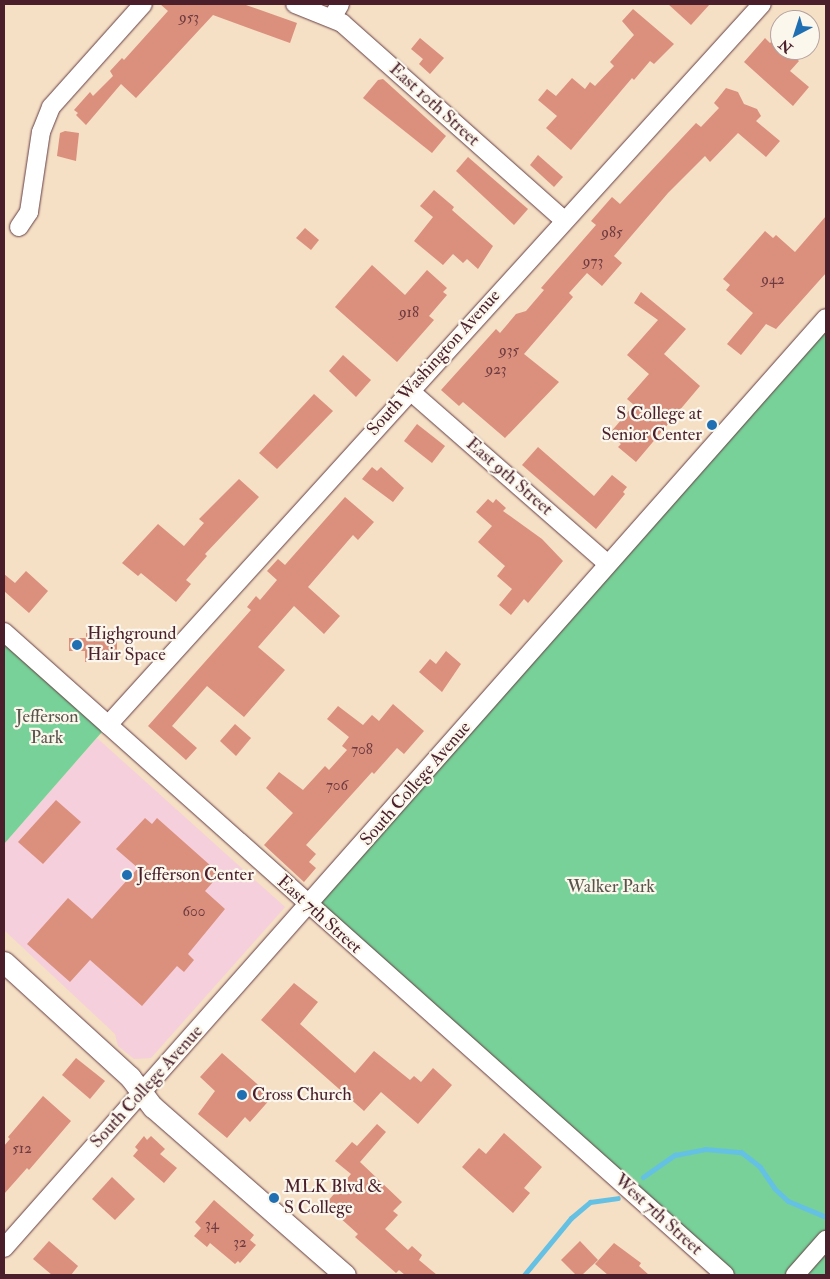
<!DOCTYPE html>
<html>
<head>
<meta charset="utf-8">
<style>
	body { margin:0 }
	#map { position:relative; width:830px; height:1279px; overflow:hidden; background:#f5dfc5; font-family:"IM FELL Double Pica",serif }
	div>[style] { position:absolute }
	.built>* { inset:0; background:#f5cfdb }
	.green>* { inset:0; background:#77d198 }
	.stream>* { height:5px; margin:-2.5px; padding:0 2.5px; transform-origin:2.5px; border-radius:2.5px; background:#65c1e3 }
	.building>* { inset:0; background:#db8f7d }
	.roads { filter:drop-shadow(0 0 1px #643c42) drop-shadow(0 0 1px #643c42) }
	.minor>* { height:18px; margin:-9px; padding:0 9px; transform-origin:9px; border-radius:9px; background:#fff }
	.major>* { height:21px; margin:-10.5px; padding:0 10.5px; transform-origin:10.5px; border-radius:10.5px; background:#fff }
	.dots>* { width:14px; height:14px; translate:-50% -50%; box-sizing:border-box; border:2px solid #fbf7ec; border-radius:50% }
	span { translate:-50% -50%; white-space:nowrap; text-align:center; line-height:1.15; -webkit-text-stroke:4.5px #fbf7ec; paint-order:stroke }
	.number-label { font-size:15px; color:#6e3b40 }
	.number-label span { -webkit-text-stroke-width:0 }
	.street-label { font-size:18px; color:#4a1f2b }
	.poi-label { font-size:18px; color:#4a1f2b }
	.right { translate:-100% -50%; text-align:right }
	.left { translate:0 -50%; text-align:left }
	.park-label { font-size:18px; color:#58544c }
	.frame { position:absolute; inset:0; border:5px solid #4a1f2b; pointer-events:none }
	.north { position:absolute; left:770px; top:10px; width:50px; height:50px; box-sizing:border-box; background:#fbf7ec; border:1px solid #b4a19f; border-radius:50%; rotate:220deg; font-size:14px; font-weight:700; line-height:20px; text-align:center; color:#4a1f2b }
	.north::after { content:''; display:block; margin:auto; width:18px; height:22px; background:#1f6fb2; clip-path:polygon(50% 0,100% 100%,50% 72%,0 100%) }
</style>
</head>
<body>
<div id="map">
	<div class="built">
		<i style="clip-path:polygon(97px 738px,285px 907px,151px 1058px,134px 1059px,118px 1046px,115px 1034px,4px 930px,4px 844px)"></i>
	</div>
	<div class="green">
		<i style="clip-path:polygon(826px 318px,826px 1275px,725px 1275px,309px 907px)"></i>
		<i style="clip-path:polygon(4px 632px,108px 725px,4px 844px)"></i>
	</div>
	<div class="stream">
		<i style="left:643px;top:1177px;width:39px;rotate:-35deg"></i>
		<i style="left:675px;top:1155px;width:31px;rotate:-11deg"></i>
		<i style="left:705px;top:1149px;width:36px;rotate:5deg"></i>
		<i style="left:741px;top:1152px;width:24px;rotate:38deg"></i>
		<i style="left:760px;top:1167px;width:25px;rotate:56deg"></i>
		<i style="left:774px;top:1188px;width:19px;rotate:43deg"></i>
		<i style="left:788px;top:1201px;width:41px;rotate:22.8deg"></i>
		<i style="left:524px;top:1275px;width:74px;rotate:-50.5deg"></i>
		<i style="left:571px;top:1218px;width:25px;rotate:-40deg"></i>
		<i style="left:590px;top:1202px;width:28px;rotate:-8deg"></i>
	</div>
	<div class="building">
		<i style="clip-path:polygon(160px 4px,243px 4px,297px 23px,290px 43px,213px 15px,136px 98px,121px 84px,86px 125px,76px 115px,78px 113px,74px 110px,90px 92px,93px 96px,113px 76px,110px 71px,122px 58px,124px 60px,168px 11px)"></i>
		<i style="clip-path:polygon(668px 4px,710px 4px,691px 25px)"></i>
		<i style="clip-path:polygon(633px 9px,674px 44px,654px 64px,650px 61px,634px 80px,632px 78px,571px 150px,546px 128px,557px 116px,538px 100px,547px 89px,556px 96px,572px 78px,585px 89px,590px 82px,595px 86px,614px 66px,610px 62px,634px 35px,622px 21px)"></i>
		<i style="clip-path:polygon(420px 38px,444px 58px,430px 74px,419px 64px,423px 59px,411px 49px)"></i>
		<i style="clip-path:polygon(765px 38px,770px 43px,775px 39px,780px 44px,780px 50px,787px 50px,799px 61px,790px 71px,809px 87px,793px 106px,744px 62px)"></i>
		<i style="clip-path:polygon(383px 79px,446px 136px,432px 153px,363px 98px,378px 80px)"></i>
		<i style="clip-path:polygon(726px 88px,738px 92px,744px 104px,757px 109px,761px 116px,756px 121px,780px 141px,766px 157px,738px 133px,710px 162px,705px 156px,668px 193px,614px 256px,622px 263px,602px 286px,587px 273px,569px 293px,573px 297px,524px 354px,559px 382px,505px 438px,463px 402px,459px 406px,441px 390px,496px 329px,500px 333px,516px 314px,526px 311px,544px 290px,541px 288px,596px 225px,591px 221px,612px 197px,620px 204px,696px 123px,701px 127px,719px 108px,714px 103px)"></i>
		<i style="clip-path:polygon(65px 131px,79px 133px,76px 161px,57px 156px,60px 133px)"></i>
		<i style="clip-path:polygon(538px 155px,563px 177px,554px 187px,530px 165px)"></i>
		<i style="clip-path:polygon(468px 157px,528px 209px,514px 225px,456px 171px)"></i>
		<i style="clip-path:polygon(434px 190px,454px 207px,452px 210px,493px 246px,478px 269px,467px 259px,463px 263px,453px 254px,443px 265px,414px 241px,433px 217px,420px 206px)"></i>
		<i style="clip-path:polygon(826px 216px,826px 273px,776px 329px,766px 324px,741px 355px,727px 344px,753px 313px,726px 290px,730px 285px,723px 279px,765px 231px,773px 238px,776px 235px,795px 252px)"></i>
		<i style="clip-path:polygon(305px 228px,319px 240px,311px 250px,296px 238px)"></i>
		<i style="clip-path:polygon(372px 265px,405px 295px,427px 270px,447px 288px,443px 292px,447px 295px,429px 316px,434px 320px,397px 362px,335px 307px)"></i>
		<i style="clip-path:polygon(641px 292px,686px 329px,664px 354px,700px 386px,636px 462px,618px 447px,621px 444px,609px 434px,634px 405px,627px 399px,649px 374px,627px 355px,658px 320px,634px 303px)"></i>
		<i style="clip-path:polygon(343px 355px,371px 380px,356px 397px,329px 371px)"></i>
		<i style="clip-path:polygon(314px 394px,333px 411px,277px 469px,259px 453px)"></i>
		<i style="clip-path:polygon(417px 424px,445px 446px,432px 463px,404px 441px)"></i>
		<i style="clip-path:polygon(538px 447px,594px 496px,612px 475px,627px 487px,623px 492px,625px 494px,596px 529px,522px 465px)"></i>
		<i style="clip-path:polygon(372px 467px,377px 471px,381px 467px,404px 488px,393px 502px,362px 479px)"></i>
		<i style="clip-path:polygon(239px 479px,259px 497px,205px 554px,207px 556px,186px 580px,191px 584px,176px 602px,141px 573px,138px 576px,122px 563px,158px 524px,184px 546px,204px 523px,199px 519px)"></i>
		<i style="clip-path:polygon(345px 497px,374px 522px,358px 540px,353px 535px,308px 587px,340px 616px,324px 634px,294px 606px,258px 647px,285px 670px,244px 717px,207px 686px,172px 726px,197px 748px,186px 760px,148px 726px,251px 610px,247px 607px,256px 596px,260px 600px,277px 580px,267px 571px,278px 559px,285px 565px)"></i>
		<i style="clip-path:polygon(488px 499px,493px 503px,496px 499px,506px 508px,503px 511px,542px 539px,563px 561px,528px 603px,524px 599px,511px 615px,499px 605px,512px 589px,497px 576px,505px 566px,478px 542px,492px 526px,476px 512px)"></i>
		<i style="clip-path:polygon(26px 571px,48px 591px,29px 613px,4px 591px,4px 574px,15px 583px)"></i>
		<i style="clip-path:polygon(86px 633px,117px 633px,117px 662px,85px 662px,85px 651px,69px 651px,69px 638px,86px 638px)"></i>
		<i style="clip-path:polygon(446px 651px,461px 664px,442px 692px,419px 672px,430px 659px,436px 664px)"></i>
		<i style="clip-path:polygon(393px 704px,424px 731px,404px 754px,397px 748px,374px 774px,372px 772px,306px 845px,316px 854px,309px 862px,316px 868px,304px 882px,264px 845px,293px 813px,266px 788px,279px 772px,303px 790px,325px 766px,329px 770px,347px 750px,342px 746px,349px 737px,327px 719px,338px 706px,363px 725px,372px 715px,379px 721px)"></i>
		<i style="clip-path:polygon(235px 724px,251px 738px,236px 756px,220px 741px)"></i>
		<i style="clip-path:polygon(56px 800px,81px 822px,43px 864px,18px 842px)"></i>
		<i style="clip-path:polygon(145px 818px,152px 824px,157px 818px,220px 874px,205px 891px,225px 909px,188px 954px,194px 960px,184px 972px,177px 966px,142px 1006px,90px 960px,70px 982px,27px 944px,68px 898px,92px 919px,138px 868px,116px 849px)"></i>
		<i style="clip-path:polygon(294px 983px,318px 1002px,300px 1024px,355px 1073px,374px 1051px,410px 1080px,414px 1076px,421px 1082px,433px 1068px,452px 1085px,418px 1124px,381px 1092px,364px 1111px,261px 1020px)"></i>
		<i style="clip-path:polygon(222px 1053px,272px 1097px,250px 1122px,245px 1117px,227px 1138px,198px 1114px,215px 1091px,200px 1077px)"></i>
		<i style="clip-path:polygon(76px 1058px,105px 1081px,90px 1099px,62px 1075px)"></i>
		<i style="clip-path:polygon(43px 1096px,71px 1121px,29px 1170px,27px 1168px,4px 1194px,4px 1146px,10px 1139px,8px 1137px)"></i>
		<i style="clip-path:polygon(377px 1124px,386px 1132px,360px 1162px,402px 1202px,393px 1211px,398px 1215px,385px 1229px,408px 1250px,412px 1246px,422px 1255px,419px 1260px,437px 1275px,405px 1275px,399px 1270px,396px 1273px,355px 1237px,358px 1234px,328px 1207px,330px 1203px,328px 1201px,351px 1174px,335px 1161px,352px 1142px,357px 1146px)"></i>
		<i style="clip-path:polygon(504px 1133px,542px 1167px,524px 1188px,530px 1193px,513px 1213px,462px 1167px,479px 1148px,486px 1154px)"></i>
		<i style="clip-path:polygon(144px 1136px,147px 1140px,151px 1136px,165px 1149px,160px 1154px,177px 1168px,164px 1183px,133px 1156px,138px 1150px,135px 1147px)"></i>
		<i style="clip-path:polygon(112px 1177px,135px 1199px,115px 1220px,92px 1199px)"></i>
		<i style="clip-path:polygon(214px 1200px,254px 1235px,250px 1240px,256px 1245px,240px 1263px,238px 1261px,235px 1264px,210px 1243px,207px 1247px,194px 1236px,201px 1228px,195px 1222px)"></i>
		<i style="clip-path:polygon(49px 1241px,78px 1266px,71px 1275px,52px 1275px,33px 1259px)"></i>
		<i style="clip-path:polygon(580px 1241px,598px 1260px,582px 1275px,576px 1275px,561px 1260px)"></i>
		<i style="clip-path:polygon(614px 1243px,641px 1263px,639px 1266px,649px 1275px,608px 1275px,595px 1264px)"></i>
	</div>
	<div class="roads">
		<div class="minor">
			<i style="left:295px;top:4px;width:51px;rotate:22deg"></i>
			<i style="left:342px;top:23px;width:297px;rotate:41.6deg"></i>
			<i style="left:332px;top:18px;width:16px;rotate:-60deg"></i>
			<i style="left:19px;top:227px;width:18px;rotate:-56deg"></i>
			<i style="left:29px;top:212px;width:81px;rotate:-81.5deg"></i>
			<i style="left:41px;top:132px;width:27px;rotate:-68deg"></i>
			<i style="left:51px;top:107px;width:138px;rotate:-48.2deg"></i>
			<i style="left:409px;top:390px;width:264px;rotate:41.2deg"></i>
			<i style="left:4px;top:632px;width:966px;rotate:41.73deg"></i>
			<i style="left:108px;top:725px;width:973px;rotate:-47.79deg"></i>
			<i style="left:4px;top:1248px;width:1241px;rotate:-48.53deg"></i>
			<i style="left:795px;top:1275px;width:47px;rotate:-48.5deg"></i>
		</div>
		<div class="major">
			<i style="left:4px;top:962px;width:171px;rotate:42.4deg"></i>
			<i style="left:130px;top:1077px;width:38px;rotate:53deg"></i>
			<i style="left:153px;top:1107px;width:255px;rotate:41.2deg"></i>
		</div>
	</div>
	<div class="dots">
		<i style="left:712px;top:425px;background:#1f6fb2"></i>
		<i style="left:77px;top:645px;background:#1f6fb2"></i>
		<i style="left:127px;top:875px;background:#1f6fb2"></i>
		<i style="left:242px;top:1095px;background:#1f6fb2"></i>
		<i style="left:274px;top:1198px;background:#1f6fb2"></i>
	</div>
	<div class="number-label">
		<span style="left:189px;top:18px">953</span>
		<span style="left:612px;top:233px">985</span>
		<span style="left:593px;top:262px">973</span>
		<span style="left:773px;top:280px">942</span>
		<span style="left:409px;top:313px">918</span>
		<span style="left:509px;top:351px">935</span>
		<span style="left:496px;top:370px">923</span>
		<span style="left:362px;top:750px">708</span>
		<span style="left:337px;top:786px">706</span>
		<span style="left:194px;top:912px">600</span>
		<span style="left:22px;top:1149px">512</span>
		<span style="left:212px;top:1225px">34</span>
		<span style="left:240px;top:1243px">32</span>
	</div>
	<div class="street-label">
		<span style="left:434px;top:105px;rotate:42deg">East 10th Street</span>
		<span style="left:434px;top:363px;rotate:-48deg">South Washington Avenue</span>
		<span style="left:509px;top:477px;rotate:41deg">East 9th Street</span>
		<span style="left:416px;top:784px;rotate:-49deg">South College Avenue</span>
		<span style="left:319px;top:915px;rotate:42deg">East 7th Street</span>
		<span style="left:147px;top:1087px;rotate:-48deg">South College Avenue</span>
		<span style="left:658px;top:1215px;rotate:42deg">West 7th Street</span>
	</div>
	<div class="poi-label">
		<span class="right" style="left:702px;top:425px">S College at<br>Senior Center</span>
		<span class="left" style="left:87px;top:645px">Highground<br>Hair Space</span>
		<span class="left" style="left:137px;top:875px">Jefferson Center</span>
		<span class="left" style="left:252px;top:1095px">Cross Church</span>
		<span class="left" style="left:284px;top:1198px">MLK Blvd &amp;<br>S College</span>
	</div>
	<div class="park-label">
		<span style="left:47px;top:728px">Jefferson<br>Park</span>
		<span style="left:611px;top:887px">Walker Park</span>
	</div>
	<div class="frame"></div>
	<div class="north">N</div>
</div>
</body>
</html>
